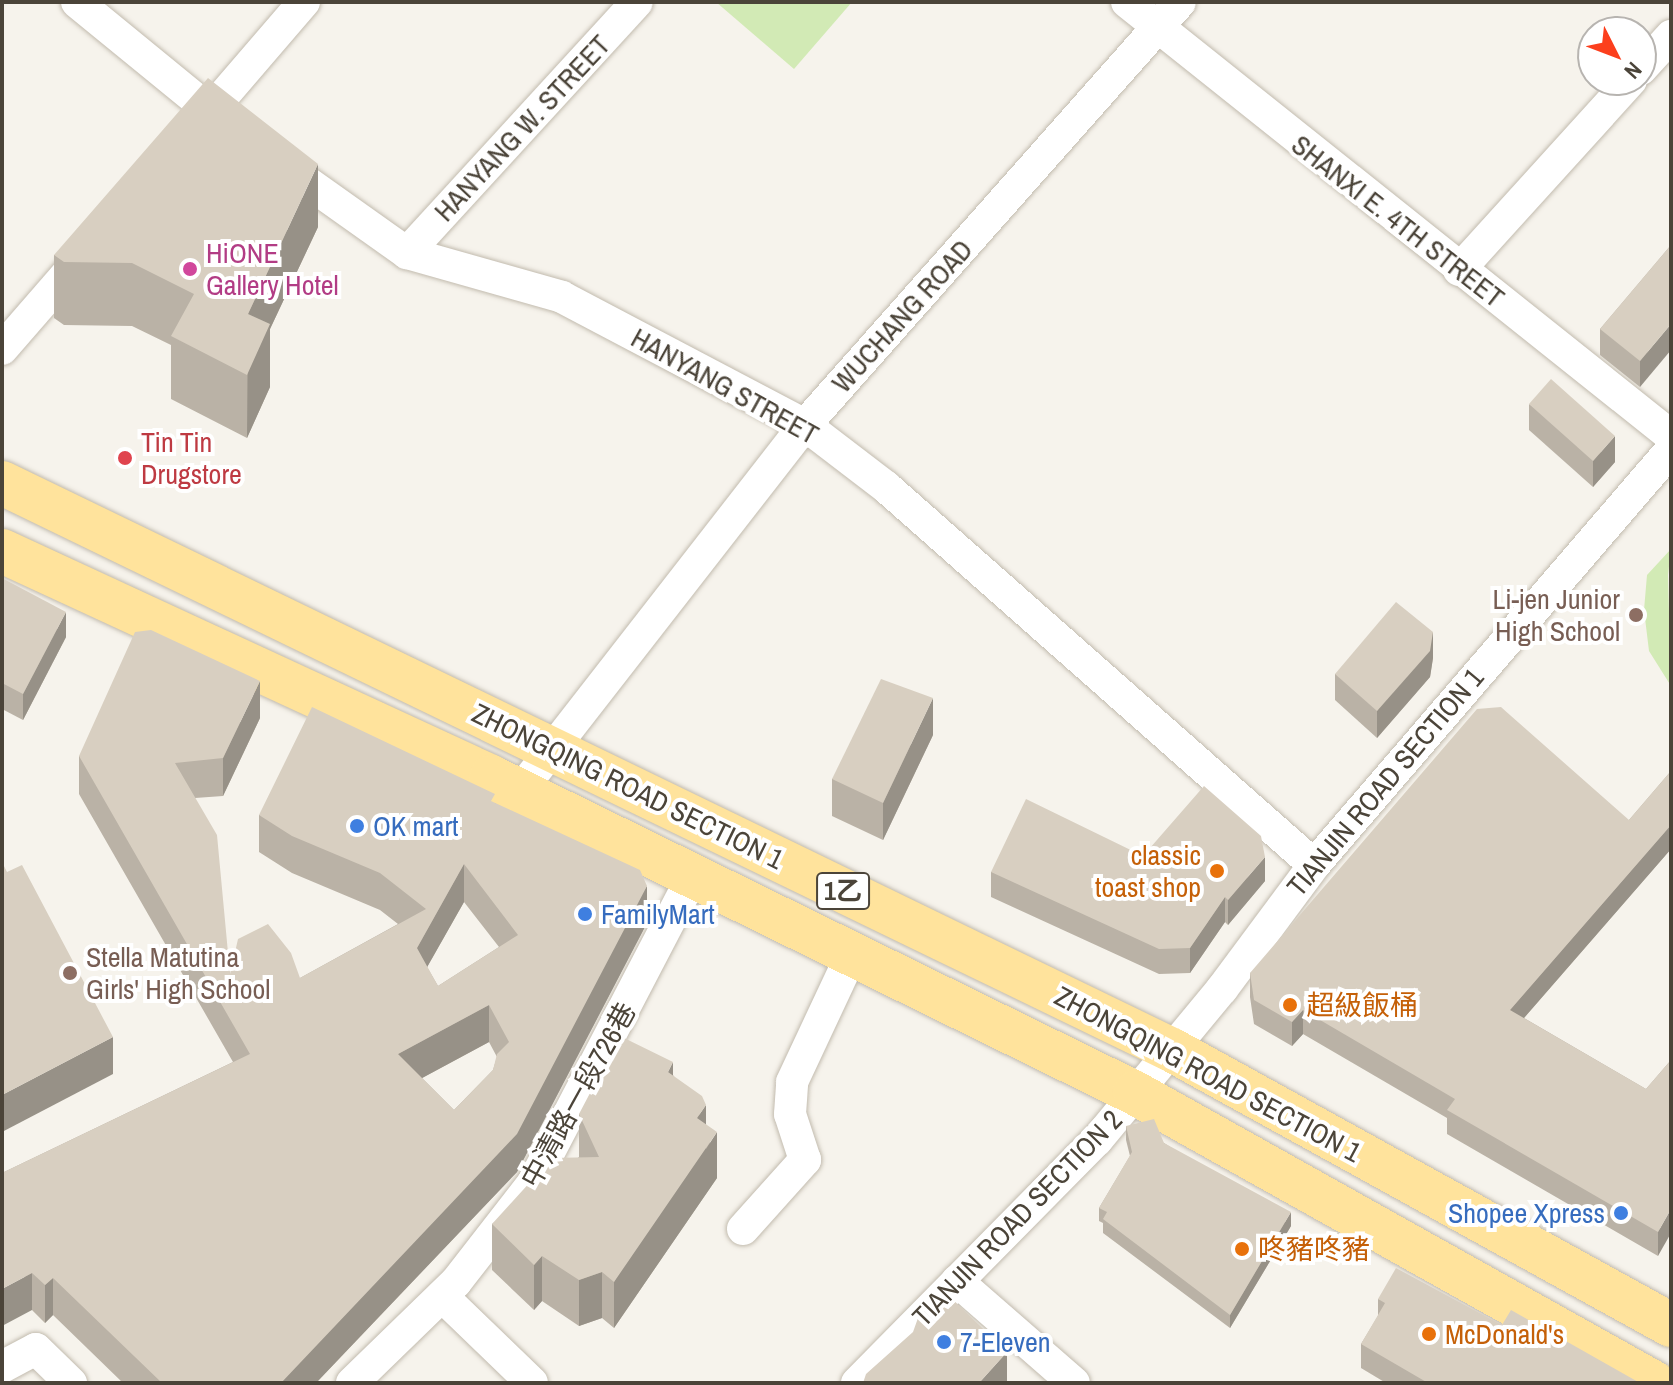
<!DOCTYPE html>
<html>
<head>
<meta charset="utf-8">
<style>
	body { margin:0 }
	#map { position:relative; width:1673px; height:1385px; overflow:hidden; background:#f6f3ec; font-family:"Archivo Narrow","Noto Sans TC",sans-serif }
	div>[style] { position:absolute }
	.green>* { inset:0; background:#d2eab5 }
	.roads { filter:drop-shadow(0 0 2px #c2bbae) drop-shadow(0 0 2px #c2bbae) }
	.minor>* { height:32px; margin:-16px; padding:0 16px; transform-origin:16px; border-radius:16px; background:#fff }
	.primary>* { height:44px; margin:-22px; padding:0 22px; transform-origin:22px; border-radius:22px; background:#ffe39c }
	.wall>* { inset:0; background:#bab2a6 }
	.shaded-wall>* { inset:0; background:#979187 }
	.building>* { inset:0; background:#d8cfc1 }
	.dots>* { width:22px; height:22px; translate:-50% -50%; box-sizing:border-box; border:4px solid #fff; border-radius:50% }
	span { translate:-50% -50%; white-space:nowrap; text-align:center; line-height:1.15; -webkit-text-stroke:8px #fff; paint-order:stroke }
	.shield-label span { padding:2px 6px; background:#fff; border:2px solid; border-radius:6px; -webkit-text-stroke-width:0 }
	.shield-label { font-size:26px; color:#4b4439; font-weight:700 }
	.street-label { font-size:28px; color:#4b4439 }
	.hotel-label { font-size:28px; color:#b23c85 }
	.left { translate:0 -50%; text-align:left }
	.health-label { font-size:28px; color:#be3a42 }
	.education-label { font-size:28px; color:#785e54 }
	.right { translate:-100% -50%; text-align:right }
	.shop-label { font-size:28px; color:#366cbe }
	.food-label { font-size:28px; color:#c56008 }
	.frame { position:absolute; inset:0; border:4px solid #4b4439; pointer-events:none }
	.north { position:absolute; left:1577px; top:16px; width:80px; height:80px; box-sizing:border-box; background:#fff; border:2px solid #b7b4b0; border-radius:50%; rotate:132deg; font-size:22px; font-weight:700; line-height:32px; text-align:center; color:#4b4439 }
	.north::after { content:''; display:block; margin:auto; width:28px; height:36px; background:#fc3f1d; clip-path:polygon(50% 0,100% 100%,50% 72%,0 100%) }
</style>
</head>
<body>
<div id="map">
	<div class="green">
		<i style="clip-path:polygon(716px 2px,852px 2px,794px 69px)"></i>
		<i style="clip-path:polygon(1671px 549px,1668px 575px,1671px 686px,1649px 651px,1644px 610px,1647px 575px)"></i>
	</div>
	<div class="roads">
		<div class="minor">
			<i style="left:77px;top:2px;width:193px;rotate:39.3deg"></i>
			<i style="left:1127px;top:2px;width:696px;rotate:38.58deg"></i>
			<i style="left:1641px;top:69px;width:45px;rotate:-47.7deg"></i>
			<i style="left:199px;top:124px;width:161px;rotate:-49.3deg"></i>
			<i style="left:283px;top:165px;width:152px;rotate:35.4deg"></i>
			<i style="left:407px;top:253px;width:161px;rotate:15.8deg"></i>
			<i style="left:562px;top:297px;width:275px;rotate:27.8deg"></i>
			<i style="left:805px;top:425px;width:102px;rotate:37.4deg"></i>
			<i style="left:886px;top:487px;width:571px;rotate:41.45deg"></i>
			<i style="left:407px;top:253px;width:340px;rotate:-47.5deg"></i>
			<i style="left:1459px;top:270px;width:256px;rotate:-47.8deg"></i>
			<i style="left:2px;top:349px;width:121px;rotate:-49deg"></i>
			<i style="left:519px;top:792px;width:465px;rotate:-52.1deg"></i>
			<i style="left:805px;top:425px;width:565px;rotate:-48.44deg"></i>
			<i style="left:743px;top:1229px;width:93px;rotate:-48.1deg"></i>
			<i style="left:805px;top:1160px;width:48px;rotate:-108.1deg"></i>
			<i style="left:790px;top:1114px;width:32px;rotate:-86deg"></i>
			<i style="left:792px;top:1082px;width:141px;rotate:-64.9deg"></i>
			<i style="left:957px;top:1281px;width:155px;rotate:41.1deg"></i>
			<i style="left:442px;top:1296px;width:125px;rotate:44deg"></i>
			<i style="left:2px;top:1367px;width:38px;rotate:-28deg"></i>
			<i style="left:36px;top:1349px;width:49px;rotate:44.2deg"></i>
			<i style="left:352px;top:1383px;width:145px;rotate:-44.2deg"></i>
			<i style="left:456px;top:1282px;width:125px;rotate:-52.1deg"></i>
			<i style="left:533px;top:1183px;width:343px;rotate:-62.5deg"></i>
			<i style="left:857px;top:1383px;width:342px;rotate:-45.4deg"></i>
			<i style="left:1097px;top:1140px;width:196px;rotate:-50.4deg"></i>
			<i style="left:1222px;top:989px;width:154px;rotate:-53.4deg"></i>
			<i style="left:1314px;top:865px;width:547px;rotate:-49.3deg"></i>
		</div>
		<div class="primary">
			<i style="left:2px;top:483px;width:1300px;rotate:25.86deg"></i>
			<i style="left:1172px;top:1050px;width:570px;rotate:28.86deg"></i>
			<i style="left:2px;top:551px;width:539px;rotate:24.8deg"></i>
			<i style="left:491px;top:777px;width:717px;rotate:26.14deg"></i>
			<i style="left:1135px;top:1093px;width:595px;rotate:29.2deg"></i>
		</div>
	</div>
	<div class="wall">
		<i style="clip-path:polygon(318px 227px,270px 329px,270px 387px,247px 438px,171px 399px,171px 345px,132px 326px,64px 325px,54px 318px,54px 255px)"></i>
		<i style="clip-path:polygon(1671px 245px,1640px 387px,1600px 355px,1600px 329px)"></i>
		<i style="clip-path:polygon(1529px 404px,1615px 462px,1593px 487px,1529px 430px)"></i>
		<i style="clip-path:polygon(2px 578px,66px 637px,23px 720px,2px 709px)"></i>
		<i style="clip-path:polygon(1433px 658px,1430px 677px,1377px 738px,1335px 700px,1335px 674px)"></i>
		<i style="clip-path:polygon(evenodd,260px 718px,223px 796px,195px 798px,230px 974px,300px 978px,398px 924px,380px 910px,292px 873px,259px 852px,259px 815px,495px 803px,647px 923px,517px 1172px,316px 1383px,123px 1383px,53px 1315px,45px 1323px,32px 1310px,2px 1173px,233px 1062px,79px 794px,79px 756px,260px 718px,464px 902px,499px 947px,438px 986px,427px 967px,464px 902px,260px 718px,489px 1042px,497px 1057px,493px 1070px,454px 1110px,422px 1078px,489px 1042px)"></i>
		<i style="clip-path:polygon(933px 735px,883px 840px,832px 816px,832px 779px)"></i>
		<i style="clip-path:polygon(1671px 771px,1671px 849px,1524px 1018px,1646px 1089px,1671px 1060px,1658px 1256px,1447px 1134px,1447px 1118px,1303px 1034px,1292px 1046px,1254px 1024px,1250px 997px,1250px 973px,1629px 820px)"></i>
		<i style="clip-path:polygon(1143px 856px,1265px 881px,1228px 925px,1225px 922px,1190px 973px,1159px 974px,991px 897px,991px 872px)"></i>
		<i style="clip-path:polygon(673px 1075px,706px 1124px,717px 1178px,614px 1328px,602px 1318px,579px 1326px,542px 1301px,534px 1310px,492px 1270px,492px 1224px,579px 1157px,579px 1114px)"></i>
		<i style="clip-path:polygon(1126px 1126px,1164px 1143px,1291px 1226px,1230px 1328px,1103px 1233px,1103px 1223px,1099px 1221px,1099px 1208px,1130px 1156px,1126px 1140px)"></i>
		<i style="clip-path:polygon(1378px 1299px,1502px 1325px,1640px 1383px,1386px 1383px,1361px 1368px,1361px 1344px,1378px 1316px)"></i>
	</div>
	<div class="shaded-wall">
		<i style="clip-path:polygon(318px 164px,318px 227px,270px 329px,270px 387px,247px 438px,248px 314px)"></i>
		<i style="clip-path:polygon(1671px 324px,1671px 350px,1640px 387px,1640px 361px)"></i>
		<i style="clip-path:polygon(1615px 436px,1615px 462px,1593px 487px,1593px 461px)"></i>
		<i style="clip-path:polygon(66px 612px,66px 637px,23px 720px,23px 694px)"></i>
		<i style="clip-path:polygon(1433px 632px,1433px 658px,1430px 677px,1377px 738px,1377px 711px)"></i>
		<i style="clip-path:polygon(260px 681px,260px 718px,223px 796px,223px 758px)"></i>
		<i style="clip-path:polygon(933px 698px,933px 735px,883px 840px,883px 803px)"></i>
		<i style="clip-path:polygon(1671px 825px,1671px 849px,1510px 1034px,1510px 1010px)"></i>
		<i style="clip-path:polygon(1265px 857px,1265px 881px,1228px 925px,1228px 900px)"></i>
		<i style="clip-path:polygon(464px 864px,464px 902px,417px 985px,417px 948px)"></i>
		<i style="clip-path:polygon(647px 886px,647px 923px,517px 1172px,316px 1383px,281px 1383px)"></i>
		<i style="clip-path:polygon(1225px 897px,1225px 922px,1190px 973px,1190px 948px)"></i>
		<i style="clip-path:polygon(489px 1005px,489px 1042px,398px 1091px,398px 1054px)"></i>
		<i style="clip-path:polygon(1303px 1010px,1303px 1034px,1292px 1046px,1292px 1022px)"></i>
		<i style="clip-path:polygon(113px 1037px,113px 1074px,2px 1132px,2px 1095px)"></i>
		<i style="clip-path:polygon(673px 1062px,673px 1107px,668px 1072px)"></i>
		<i style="clip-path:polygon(706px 1105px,706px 1149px,717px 1132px,717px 1178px,614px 1328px,614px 1282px,697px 1118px)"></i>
		<i style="clip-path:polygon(1671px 1209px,1671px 1233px,1658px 1256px,1658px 1232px)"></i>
		<i style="clip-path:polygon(1291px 1212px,1291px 1226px,1230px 1328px,1230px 1315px)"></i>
		<i style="clip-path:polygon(542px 1256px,542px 1301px,534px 1310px,534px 1265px)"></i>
		<i style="clip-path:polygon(602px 1272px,602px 1318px,579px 1326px,579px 1280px)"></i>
		<i style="clip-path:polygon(32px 1273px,32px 1310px,2px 1326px,2px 1289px)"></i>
		<i style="clip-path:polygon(53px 1278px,53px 1315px,45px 1323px,45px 1285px)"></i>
		<i style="clip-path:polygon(1007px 1352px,1007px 1383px,979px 1383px)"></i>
	</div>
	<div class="building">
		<i style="clip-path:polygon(208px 78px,318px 164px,248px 314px,270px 324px,247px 375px,171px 336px,194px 294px,132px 263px,64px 262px,54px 255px)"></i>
		<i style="clip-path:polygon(1671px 245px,1671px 324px,1640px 361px,1600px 329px)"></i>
		<i style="clip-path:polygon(1551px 379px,1615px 436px,1593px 461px,1529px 404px)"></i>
		<i style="clip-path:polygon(2px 578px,66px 612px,23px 694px,2px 683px)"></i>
		<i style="clip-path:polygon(1396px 602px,1433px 632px,1430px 651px,1377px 711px,1335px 674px)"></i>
		<i style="clip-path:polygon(evenodd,151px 630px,260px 681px,223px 758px,175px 763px,217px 835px,230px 974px,238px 939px,268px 924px,291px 953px,300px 978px,426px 909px,380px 873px,292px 836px,259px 815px,312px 707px,495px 794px,491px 801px,640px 870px,647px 886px,517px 1134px,281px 1383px,162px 1383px,53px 1278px,45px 1285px,32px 1273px,2px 1289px,2px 1173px,250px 1054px,79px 756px,135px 632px,151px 630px,464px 864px,518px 935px,438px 986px,417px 948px,464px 864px,151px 630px,489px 1005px,509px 1042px,497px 1054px,493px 1070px,454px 1110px,398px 1054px,489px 1005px)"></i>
		<i style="clip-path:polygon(881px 679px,933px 698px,883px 803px,832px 779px)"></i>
		<i style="clip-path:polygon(1501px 707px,1629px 820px,1671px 771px,1671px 825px,1510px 1010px,1646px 1089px,1671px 1060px,1671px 1209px,1658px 1232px,1447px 1110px,1455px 1099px,1303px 1010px,1292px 1022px,1254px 1000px,1250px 973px,1477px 709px)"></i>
		<i style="clip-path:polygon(1204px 786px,1261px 836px,1265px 857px,1228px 900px,1225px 897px,1190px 948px,1159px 949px,991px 872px,1026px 799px,1143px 856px)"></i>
		<i style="clip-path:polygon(2px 862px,7px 872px,22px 865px,113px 1037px,2px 1095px)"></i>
		<i style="clip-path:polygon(620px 1036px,673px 1062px,668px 1072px,702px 1096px,706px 1105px,697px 1118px,717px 1132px,614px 1282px,602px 1272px,579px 1280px,542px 1256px,534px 1265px,492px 1224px,552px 1158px,599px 1157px,579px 1114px)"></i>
		<i style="clip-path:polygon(1154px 1119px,1164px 1143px,1291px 1212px,1230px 1315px,1103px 1219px,1107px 1212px,1099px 1208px,1132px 1152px,1126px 1126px)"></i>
		<i style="clip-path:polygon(1396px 1268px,1502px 1325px,1511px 1310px,1640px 1383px,1428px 1383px,1361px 1344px,1385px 1303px,1378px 1299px)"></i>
		<i style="clip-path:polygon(943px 1290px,1007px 1352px,979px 1383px,863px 1383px,866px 1374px,913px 1332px,918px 1318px)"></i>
	</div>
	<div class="dots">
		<i style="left:190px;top:269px;background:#d1479c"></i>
		<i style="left:125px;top:458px;background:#e0444e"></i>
		<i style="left:1636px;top:615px;background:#8d6e63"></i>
		<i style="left:357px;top:826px;background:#3f7fe0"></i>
		<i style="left:1217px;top:871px;background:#e8710a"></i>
		<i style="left:585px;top:914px;background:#3f7fe0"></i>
		<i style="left:70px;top:973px;background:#8d6e63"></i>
		<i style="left:1290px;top:1005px;background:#e8710a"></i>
		<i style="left:1621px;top:1213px;background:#3f7fe0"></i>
		<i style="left:1242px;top:1249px;background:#e8710a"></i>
		<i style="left:1429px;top:1334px;background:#e8710a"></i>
		<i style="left:944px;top:1342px;background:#3f7fe0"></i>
	</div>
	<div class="shield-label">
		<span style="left:843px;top:891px">1乙</span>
	</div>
	<div class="street-label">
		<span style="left:522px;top:128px;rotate:-47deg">HANYANG W. STREET</span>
		<span style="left:1398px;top:221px;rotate:38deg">SHANXI E. 4TH STREET</span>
		<span style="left:902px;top:316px;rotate:-48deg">WUCHANG ROAD</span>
		<span style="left:725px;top:386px;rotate:29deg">HANYANG STREET</span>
		<span style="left:1385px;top:782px;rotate:-50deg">TIANJIN ROAD SECTION 1</span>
		<span style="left:628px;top:786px;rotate:26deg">ZHONGQING ROAD SECTION 1</span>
		<span style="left:1208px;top:1074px;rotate:28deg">ZHONGQING ROAD SECTION 1</span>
		<span style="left:578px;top:1095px;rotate:-61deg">中清路一段726巷</span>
		<span style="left:1017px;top:1218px;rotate:-46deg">TIANJIN ROAD SECTION 2</span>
	</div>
	<div class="hotel-label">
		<span class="left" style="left:206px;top:269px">HiONE<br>Gallery Hotel</span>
	</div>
	<div class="health-label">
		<span class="left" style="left:141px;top:458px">Tin Tin<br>Drugstore</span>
	</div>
	<div class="education-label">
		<span class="right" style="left:1620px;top:615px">Li-jen Junior<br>High School</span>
		<span class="left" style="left:86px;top:973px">Stella Matutina<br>Girls' High School</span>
	</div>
	<div class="shop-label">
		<span class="left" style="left:373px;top:826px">OK mart</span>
		<span class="left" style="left:601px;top:914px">FamilyMart</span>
		<span class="right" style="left:1605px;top:1213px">Shopee Xpress</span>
		<span class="left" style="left:960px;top:1342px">7-Eleven</span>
	</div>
	<div class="food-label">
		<span class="right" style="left:1201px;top:871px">classic<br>toast shop</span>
		<span class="left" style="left:1306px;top:1005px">超級飯桶</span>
		<span class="left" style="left:1258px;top:1249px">咚豬咚豬</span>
		<span class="left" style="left:1445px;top:1334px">McDonald's</span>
	</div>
	<div class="frame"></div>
	<div class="north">N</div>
</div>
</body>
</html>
